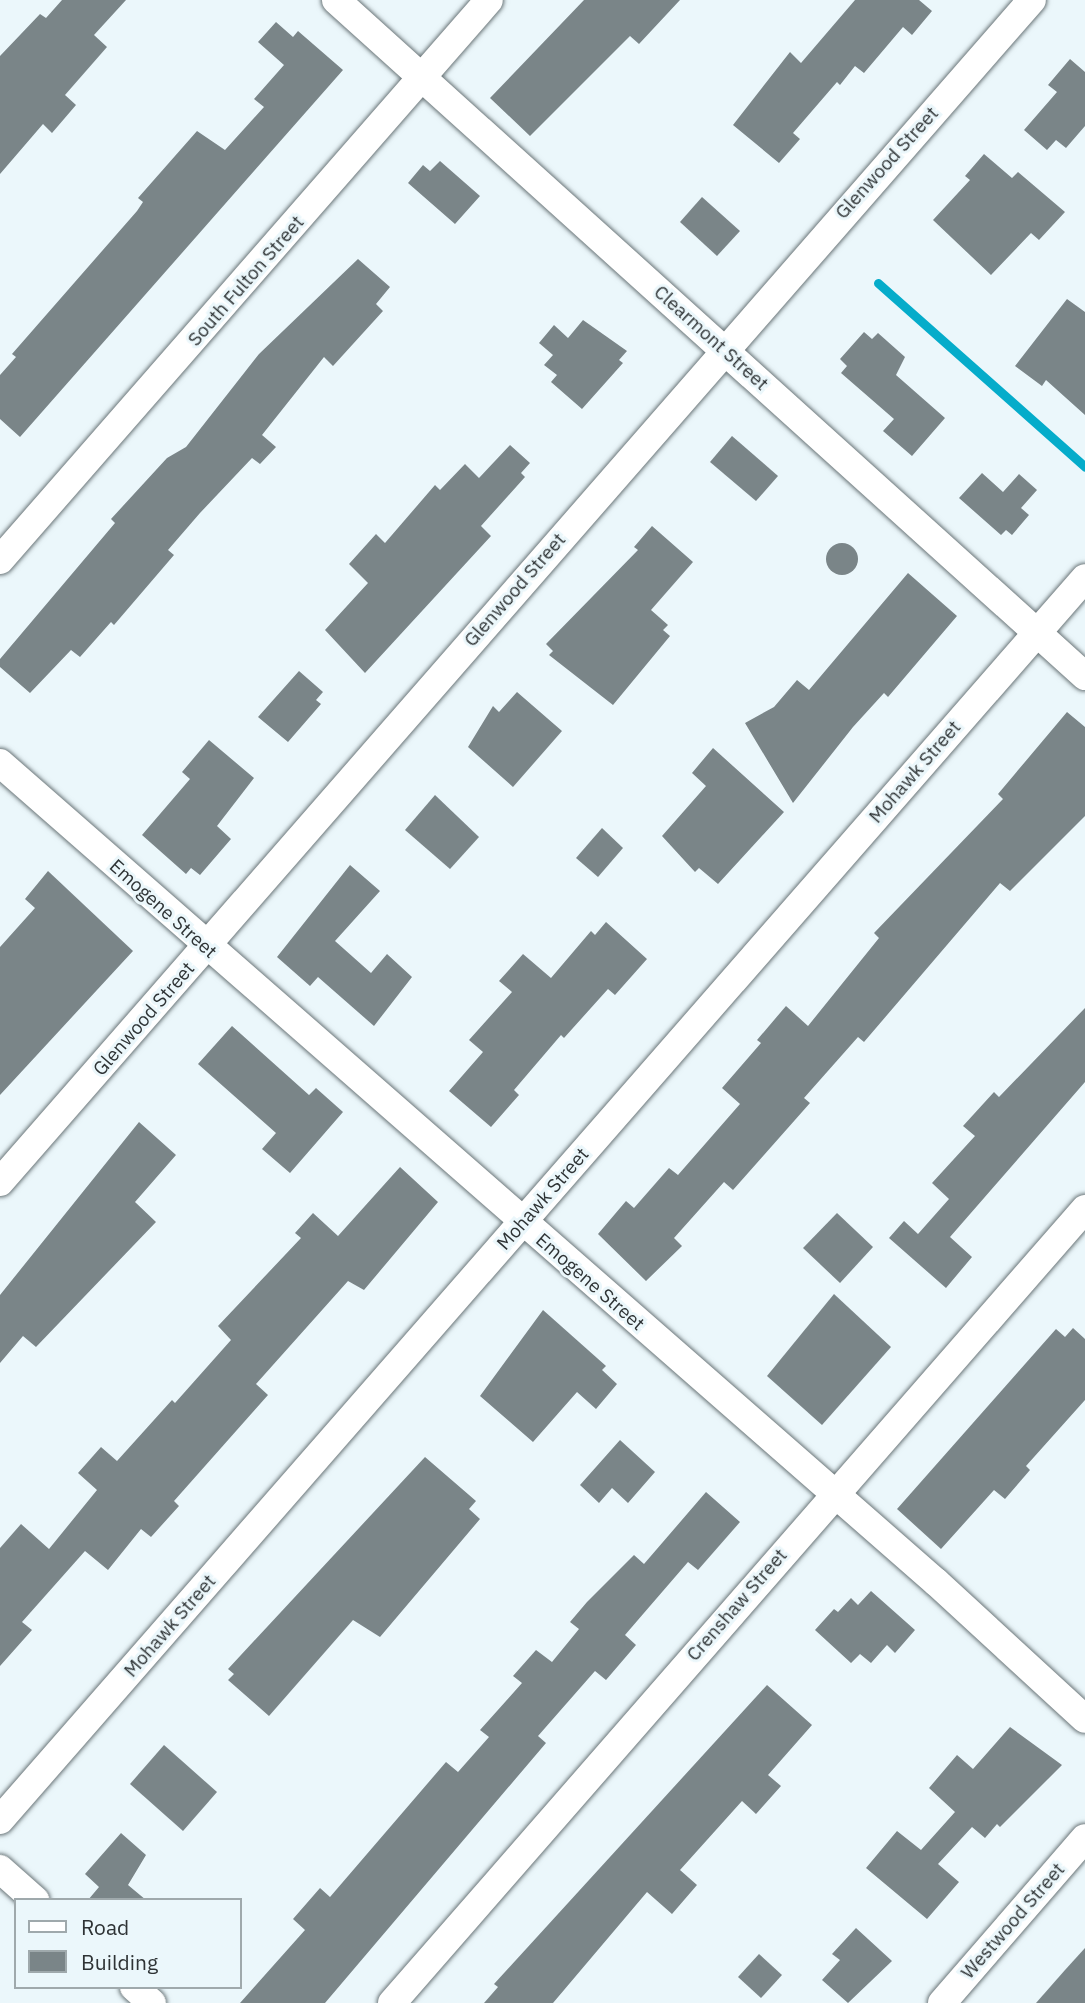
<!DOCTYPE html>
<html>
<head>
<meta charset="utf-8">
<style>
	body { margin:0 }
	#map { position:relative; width:1085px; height:2003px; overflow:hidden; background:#ebf7fb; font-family:"IBM Plex Sans",sans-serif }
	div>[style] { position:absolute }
	.stream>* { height:9px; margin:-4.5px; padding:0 4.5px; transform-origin:4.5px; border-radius:4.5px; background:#05acca }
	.building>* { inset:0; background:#7a8588 }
	.round { border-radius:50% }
	.roads { filter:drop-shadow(0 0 2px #6b7679) drop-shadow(0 0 2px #6b7679) }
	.minor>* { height:28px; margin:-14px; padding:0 14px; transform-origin:14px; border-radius:14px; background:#fff }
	span { translate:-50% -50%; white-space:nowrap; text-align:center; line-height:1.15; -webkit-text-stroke:6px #ebf7fb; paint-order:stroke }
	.street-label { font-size:19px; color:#2e3335 }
	.legend { position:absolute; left:14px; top:1898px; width:228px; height:91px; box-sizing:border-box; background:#ebf7fb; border:2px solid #9fa9ac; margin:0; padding:9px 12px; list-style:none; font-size:21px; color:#2e3335 }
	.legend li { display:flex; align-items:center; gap:14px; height:35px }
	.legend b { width:35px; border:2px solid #9fa9ac }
</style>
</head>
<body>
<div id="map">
	<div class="stream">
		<i style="left:878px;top:283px;width:277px;rotate:41.6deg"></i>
	</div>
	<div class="building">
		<i style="clip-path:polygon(62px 0,126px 0,94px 35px,107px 47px,65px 95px,76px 105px,52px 133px,43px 124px,0 174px,0 56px,40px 14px,46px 18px)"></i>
		<i style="clip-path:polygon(584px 0,680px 0,639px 44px,630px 36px,530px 136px,490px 98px)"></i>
		<i style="clip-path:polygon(855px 0,919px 0,932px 11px,912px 35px,903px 27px,864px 73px,855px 66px,840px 85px,837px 82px,793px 133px,800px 139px,779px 163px,733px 125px,790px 52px,801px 63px)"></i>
		<i style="clip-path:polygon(276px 22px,293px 37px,298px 31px,343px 70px,20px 437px,0 419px,0 375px,16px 357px,12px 354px,137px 211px,143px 202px,138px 198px,197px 131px,225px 150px,264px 107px,254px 99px,284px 65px,258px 42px)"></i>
		<i style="clip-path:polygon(1070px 59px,1085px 72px,1085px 126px,1066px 148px,1056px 140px,1047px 150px,1024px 130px,1057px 92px,1048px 85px)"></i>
		<i style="clip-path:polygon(984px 154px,1012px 178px,1018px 172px,1065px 212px,1039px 240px,1031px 233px,991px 275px,933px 220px,970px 180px,965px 176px)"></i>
		<i style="clip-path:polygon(440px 161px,480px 196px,455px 224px,408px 183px,423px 165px,430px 171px)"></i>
		<i style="clip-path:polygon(702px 197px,740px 231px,717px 256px,680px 222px)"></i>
		<i style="clip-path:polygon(358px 259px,390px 287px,376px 304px,383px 311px,333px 366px,324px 357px,262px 435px,276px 447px,260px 464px,252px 458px,200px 513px,168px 550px,174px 555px,114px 625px,111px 622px,80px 657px,71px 650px,30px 693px,0 667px,0 659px,115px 523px,111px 519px,167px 458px,186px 447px,259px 354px)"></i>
		<i style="clip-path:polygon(1067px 299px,1085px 312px,1085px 415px,1046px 380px,1042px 386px,1015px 366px)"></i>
		<i style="clip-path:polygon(583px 320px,627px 351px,619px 360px,623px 363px,582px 409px,551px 382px,557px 375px,544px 365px,553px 355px,539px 343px,554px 325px,568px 338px)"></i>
		<i style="clip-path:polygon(864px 332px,872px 339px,878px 333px,905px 357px,896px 375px,945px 418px,912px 456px,883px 431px,894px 419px,841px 373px,847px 366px,840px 359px)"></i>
		<i style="clip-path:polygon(732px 436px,778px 476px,756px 501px,710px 462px)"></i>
		<i style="clip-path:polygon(510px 445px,530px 463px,521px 473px,525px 477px,481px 526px,491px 536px,365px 673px,325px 630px,368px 583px,349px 564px,376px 534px,385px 543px,435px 485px,440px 490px,465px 464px,479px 478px)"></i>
		<i style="clip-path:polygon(982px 473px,1003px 492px,1019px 474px,1037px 490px,1021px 508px,1029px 515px,1012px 535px,1006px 530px,1001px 535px,959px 498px)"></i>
		<i style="clip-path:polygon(652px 526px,693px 562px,651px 610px,668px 625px,663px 630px,670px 636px,613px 705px,549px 655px,553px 651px,546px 644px,638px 550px,634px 547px)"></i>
		<i class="round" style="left:826px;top:543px;width:32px;height:32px"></i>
		<i style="clip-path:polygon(908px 573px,957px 616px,888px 697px,884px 693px,853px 727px,793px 803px,745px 723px,774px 707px,797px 680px,809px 690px)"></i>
		<i style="clip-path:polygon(299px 671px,323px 692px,316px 700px,321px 704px,288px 742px,258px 717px)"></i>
		<i style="clip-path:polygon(517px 692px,562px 731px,513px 787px,468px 747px,493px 706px,499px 712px)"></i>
		<i style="clip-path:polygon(1067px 712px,1085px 727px,1085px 816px,1010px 891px,1000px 883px,864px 1042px,858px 1037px,804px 1098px,810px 1103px,733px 1190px,724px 1182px,674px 1238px,682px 1246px,646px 1281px,598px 1234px,626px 1201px,634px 1208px,669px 1168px,678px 1175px,740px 1104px,722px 1088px,761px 1043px,757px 1040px,786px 1006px,808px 1026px,879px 938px,874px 933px,1003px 799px,998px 794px)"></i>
		<i style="clip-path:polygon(209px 740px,254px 778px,217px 826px,231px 839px,200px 875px,191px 868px,186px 874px,142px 835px,190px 779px,182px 772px)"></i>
		<i style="clip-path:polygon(713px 748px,784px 812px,718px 884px,699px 868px,695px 872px,662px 836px,706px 786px,692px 773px)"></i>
		<i style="clip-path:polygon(435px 795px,479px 837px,450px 869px,405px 830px)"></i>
		<i style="clip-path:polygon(602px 828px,623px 848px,598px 877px,576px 858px)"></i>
		<i style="clip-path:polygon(350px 865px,380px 891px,335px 941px,371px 973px,387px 954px,412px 977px,374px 1026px,318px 977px,310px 986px,277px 957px)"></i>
		<i style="clip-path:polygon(48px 871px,133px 951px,0 1095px,0 947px,35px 908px,25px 899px)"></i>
		<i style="clip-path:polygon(606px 922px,647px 959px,615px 995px,608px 989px,564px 1038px,561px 1035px,514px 1090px,519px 1095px,491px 1127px,449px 1091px,483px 1052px,469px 1040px,512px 992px,499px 981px,523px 954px,551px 978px,591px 931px,595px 935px)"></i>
		<i style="clip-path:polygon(1085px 1008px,1085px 1082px,950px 1237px,972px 1257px,946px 1288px,889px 1238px,904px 1221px,918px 1234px,949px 1199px,932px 1183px,975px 1136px,963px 1126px,994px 1092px,999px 1097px)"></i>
		<i style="clip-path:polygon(232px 1026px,309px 1095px,316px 1088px,343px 1112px,290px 1173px,262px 1149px,276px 1133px,198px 1064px)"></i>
		<i style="clip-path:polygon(139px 1122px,176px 1155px,135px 1202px,156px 1222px,36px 1347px,23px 1336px,0 1363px,0 1295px)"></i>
		<i style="clip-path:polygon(400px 1167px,438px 1202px,364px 1290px,348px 1281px,256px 1384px,268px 1395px,174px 1501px,179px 1506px,151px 1537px,141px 1529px,108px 1570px,85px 1551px,22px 1622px,32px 1630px,0 1666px,0 1548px,21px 1524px,49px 1549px,97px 1490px,78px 1473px,101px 1447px,117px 1461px,172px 1400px,175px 1403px,231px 1340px,218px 1326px,301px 1238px,295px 1233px,313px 1213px,338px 1236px)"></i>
		<i style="clip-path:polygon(837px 1213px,873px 1247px,840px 1283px,803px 1248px)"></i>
		<i style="clip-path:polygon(834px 1294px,891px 1347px,822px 1425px,767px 1376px)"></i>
		<i style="clip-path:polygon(543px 1310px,606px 1366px,602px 1370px,617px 1384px,596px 1409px,577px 1392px,533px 1442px,480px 1396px)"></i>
		<i style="clip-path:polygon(1073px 1328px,1085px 1339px,1085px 1400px,1026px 1466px,1030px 1470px,1005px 1499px,994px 1490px,941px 1549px,897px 1509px,1056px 1329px,1065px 1337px)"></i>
		<i style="clip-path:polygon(620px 1440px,655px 1472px,628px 1503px,612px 1488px,599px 1503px,580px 1485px)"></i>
		<i style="clip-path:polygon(425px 1457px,476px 1501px,469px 1509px,480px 1519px,380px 1637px,353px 1620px,269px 1716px,228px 1680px,234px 1674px,228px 1669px)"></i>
		<i style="clip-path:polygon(706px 1492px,740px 1522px,698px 1570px,688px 1562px,650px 1606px,625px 1635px,636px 1645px,606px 1680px,595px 1671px,538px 1736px,546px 1743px,325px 2003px,240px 2003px,305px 1930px,293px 1919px,320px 1888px,330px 1897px,446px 1762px,458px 1772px,489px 1737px,480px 1730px,522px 1683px,513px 1676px,536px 1650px,552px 1662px,579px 1629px,570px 1622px,587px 1602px,634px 1555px,644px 1564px)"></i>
		<i style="clip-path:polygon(871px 1591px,915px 1630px,895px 1653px,887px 1645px,871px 1663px,860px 1654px,851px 1663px,815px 1630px,834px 1609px,838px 1612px,851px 1598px,858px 1605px)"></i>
		<i style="clip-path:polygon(767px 1685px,812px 1725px,768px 1775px,781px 1786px,756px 1814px,742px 1801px,680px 1870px,697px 1885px,672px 1914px,647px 1892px,553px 2003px,484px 2003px,498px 1987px,494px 1984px)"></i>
		<i style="clip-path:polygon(1010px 1727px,1062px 1765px,1000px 1827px,997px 1824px,985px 1838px,972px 1827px,938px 1864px,959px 1882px,927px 1919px,866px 1868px,897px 1831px,921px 1850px,955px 1812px,929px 1788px,957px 1755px,973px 1769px)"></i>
		<i style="clip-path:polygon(164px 1745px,217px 1792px,183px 1831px,130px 1784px)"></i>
		<i style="clip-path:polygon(121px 1833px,146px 1855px,128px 1885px,146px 1900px,88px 1900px,99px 1887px,85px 1874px)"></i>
		<i style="clip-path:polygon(856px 1928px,892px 1961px,848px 2003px,822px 1980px,840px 1960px,832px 1954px)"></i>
		<i style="clip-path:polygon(1085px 1948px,1085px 2003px,1036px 2003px,1065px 1970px)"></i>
		<i style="clip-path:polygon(759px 1954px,782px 1975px,761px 1998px,738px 1977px)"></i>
	</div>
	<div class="roads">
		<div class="minor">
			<i style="left:336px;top:0;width:1009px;rotate:42.07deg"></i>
			<i style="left:0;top:560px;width:743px;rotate:-48.87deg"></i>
			<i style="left:0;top:763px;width:1244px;rotate:41.19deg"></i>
			<i style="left:936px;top:1582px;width:202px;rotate:42.6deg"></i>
			<i style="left:0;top:1182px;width:1569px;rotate:-48.88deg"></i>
			<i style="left:0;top:1820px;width:1649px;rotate:-48.86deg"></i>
			<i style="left:0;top:1869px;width:47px;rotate:41.5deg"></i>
			<i style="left:134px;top:1987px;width:24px;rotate:42deg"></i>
			<i style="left:392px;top:2003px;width:1054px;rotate:-48.89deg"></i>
			<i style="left:942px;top:2003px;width:218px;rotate:-49.1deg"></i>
		</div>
	</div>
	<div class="street-label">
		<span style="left:887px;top:163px;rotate:-48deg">Glenwood Street</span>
		<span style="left:246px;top:281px;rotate:-49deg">South Fulton Street</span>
		<span style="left:711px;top:338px;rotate:42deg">Clearmont Street</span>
		<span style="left:515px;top:590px;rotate:-49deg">Glenwood Street</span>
		<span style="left:915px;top:772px;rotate:-49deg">Mohawk Street</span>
		<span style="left:163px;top:909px;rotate:42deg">Emogene Street</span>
		<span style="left:144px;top:1019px;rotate:-49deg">Glenwood Street</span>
		<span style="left:543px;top:1199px;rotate:-49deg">Mohawk Street</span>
		<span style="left:590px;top:1282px;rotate:41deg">Emogene Street</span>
		<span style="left:737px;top:1605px;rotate:-49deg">Crenshaw Street</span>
		<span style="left:170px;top:1626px;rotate:-49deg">Mohawk Street</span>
		<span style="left:1013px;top:1921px;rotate:-49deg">Westwood Street</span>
	</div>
	<ul class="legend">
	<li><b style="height:9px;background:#fff"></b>Road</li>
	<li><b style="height:19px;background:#7a8588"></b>Building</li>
	</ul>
</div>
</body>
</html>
